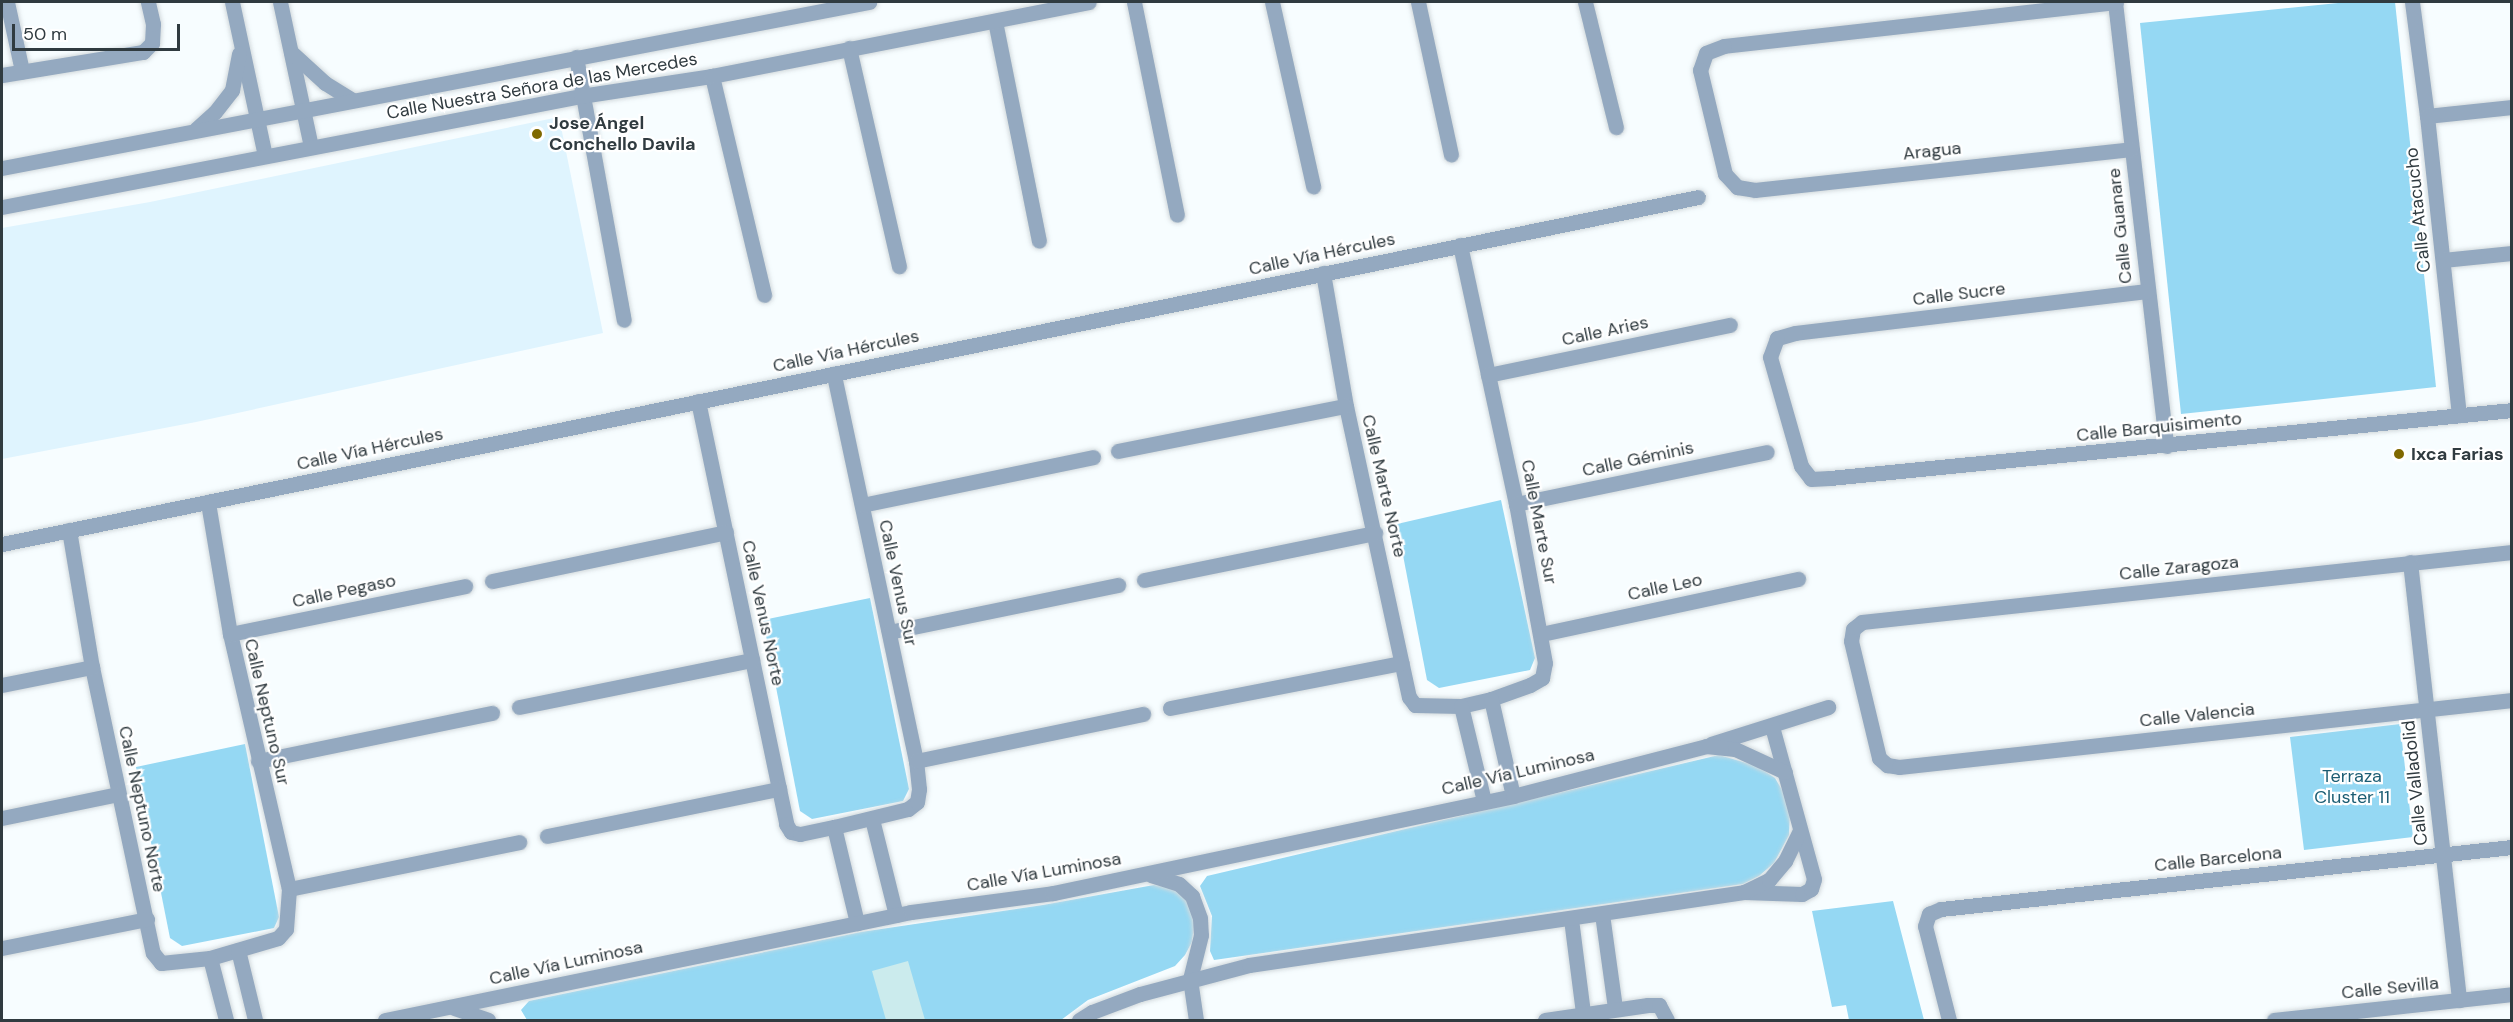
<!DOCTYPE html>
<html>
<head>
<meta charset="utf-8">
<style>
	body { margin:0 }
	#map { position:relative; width:2513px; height:1022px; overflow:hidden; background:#f7fdff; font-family:"DM Sans",sans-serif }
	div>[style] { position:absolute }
	.built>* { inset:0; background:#dff4fe }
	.green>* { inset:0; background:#95d8f3 }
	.building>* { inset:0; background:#cbebed }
	.roads { filter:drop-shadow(0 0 2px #d3dadd) drop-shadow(0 0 2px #d3dadd) }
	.minor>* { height:15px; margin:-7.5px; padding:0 7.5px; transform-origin:7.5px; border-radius:7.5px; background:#94a9c0 }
	.dots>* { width:16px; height:16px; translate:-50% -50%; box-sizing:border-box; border:3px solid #fff; border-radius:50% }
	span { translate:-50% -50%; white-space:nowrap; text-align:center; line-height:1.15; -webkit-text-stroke:4.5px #fff; paint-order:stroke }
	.street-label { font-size:18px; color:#303b40 }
	.poi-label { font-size:18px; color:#303b40; font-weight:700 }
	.left { translate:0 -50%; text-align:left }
	.park-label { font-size:18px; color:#1b5d73 }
	.frame { position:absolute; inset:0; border:3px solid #303b40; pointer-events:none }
	.scale { position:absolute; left:12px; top:24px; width:168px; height:27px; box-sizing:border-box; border:3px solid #303b40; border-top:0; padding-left:8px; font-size:18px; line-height:21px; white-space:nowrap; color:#303b40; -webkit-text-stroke:4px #fff; paint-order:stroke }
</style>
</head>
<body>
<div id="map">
	<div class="built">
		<i style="clip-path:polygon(559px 117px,603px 333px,196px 422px,2px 459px,2px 228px,150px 202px)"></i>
	</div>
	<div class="green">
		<i style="clip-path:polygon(2348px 2px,2395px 2px,2436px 387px,2181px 414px,2140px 23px)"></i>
		<i style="clip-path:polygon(1501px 500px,1535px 658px,1530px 670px,1439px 688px,1427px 680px,1397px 524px)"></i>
		<i style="clip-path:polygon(870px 598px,909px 789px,903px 801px,812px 819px,800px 811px,763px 620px)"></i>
		<i style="clip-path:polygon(2400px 724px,2413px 837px,2304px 850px,2290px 737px)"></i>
		<i style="clip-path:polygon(245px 744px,279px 917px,274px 928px,182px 946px,170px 938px,136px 767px)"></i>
		<i style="clip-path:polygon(1719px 755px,1757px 766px,1775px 778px,1785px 795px,1790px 812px,1789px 835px,1774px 863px,1759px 876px,1743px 884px,1214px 960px,1210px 951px,1212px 916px,1200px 886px,1207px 876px)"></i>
		<i style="clip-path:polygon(1154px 885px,1172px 888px,1183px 896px,1191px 908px,1194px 925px,1192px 942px,1185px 955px,1175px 966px,1088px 1000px,1061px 1020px,527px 1020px,521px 1010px,529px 1001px,861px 932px,1043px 905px)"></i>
		<i style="clip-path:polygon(1893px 901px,1924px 1020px,1849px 1020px,1846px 1005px,1832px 1007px,1812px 911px)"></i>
	</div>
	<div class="building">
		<i style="clip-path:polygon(908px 961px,925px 1020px,886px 1020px,872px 971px)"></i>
	</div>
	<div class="roads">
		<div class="minor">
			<i style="left:7px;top:2px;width:71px;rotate:77.7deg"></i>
			<i style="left:232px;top:2px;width:157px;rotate:77.9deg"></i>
			<i style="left:280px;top:2px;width:148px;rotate:77.9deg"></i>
			<i style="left:1134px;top:2px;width:217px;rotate:78.6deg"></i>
			<i style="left:1272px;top:2px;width:189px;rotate:77.4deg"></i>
			<i style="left:1418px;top:2px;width:156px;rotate:77.8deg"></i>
			<i style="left:1585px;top:2px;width:129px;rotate:76.1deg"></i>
			<i style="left:2115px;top:2px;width:447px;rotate:83.4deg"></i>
			<i style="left:2116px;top:2px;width:394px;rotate:173.6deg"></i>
			<i style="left:1724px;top:46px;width:19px;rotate:159deg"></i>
			<i style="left:1706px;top:53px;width:18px;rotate:109deg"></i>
			<i style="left:1700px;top:70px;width:107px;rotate:76.5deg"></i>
			<i style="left:1725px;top:174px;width:18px;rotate:47deg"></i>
			<i style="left:1737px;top:187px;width:18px;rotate:9deg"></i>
			<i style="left:1755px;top:190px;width:378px;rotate:-6.2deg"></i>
			<i style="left:2412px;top:2px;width:115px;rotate:82.5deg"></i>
			<i style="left:2427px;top:116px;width:301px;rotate:83.9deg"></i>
			<i style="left:995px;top:21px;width:224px;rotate:78.7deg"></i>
			<i style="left:849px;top:48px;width:224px;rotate:77.1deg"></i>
			<i style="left:291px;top:52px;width:46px;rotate:42.4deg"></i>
			<i style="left:325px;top:83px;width:32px;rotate:32deg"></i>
			<i style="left:576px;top:57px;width:267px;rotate:79.7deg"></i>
			<i style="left:2px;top:75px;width:143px;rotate:-9.3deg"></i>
			<i style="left:143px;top:52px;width:13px;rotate:-45deg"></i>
			<i style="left:152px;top:43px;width:19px;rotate:-87deg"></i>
			<i style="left:153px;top:24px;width:23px;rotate:-103deg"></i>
			<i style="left:712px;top:76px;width:225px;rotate:76.6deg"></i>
			<i style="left:2427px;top:116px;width:85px;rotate:-6deg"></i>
			<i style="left:196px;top:129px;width:25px;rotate:-42deg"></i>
			<i style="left:215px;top:112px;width:28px;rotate:-52deg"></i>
			<i style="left:232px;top:90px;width:37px;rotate:-79deg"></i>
			<i style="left:2px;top:168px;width:883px;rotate:-10.84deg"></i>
			<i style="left:2px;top:207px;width:590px;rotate:-10.85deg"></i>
			<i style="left:581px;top:96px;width:133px;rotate:-8.7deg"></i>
			<i style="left:712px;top:76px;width:384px;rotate:-11.1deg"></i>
			<i style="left:2443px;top:260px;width:69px;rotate:-5.8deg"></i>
			<i style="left:1323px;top:273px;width:135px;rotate:80.2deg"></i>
			<i style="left:1346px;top:406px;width:298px;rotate:77.8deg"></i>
			<i style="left:1409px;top:697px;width:10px;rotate:53deg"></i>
			<i style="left:1415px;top:705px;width:46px;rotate:1.2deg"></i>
			<i style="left:1461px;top:706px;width:31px;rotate:-13deg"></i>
			<i style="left:1491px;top:699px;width:41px;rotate:-19.7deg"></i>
			<i style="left:1530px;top:685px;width:14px;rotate:-30deg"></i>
			<i style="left:1542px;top:678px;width:15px;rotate:-79deg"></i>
			<i style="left:1545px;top:663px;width:162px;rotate:-100.3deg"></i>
			<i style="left:1516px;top:504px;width:265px;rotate:-102.2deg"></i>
			<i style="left:2147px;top:291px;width:354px;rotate:173.2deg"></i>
			<i style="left:1795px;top:333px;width:19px;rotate:164deg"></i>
			<i style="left:1777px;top:338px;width:20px;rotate:110deg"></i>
			<i style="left:1770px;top:357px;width:113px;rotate:74.1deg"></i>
			<i style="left:1801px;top:466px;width:16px;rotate:52deg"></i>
			<i style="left:1811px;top:479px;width:19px;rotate:-3deg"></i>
			<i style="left:1830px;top:478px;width:685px;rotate:-5.69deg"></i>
			<i style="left:1488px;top:375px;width:247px;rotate:-11.7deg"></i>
			<i style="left:698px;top:401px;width:432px;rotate:78.2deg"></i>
			<i style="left:786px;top:824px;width:9px;rotate:58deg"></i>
			<i style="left:791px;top:832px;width:9px;rotate:13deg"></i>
			<i style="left:800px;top:834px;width:35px;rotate:-12deg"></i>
			<i style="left:834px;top:827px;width:76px;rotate:-13.7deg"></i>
			<i style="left:908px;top:809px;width:11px;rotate:-38deg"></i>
			<i style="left:917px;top:802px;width:13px;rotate:-81deg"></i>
			<i style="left:919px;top:789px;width:28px;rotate:-96deg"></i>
			<i style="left:916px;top:761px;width:396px;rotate:-102deg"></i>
			<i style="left:1118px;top:451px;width:232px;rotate:-11.2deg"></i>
			<i style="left:1516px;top:504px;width:256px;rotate:-11.7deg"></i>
			<i style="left:862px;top:505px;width:236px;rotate:-11.7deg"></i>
			<i style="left:69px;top:530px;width:139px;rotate:80.5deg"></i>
			<i style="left:92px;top:667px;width:292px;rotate:78deg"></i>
			<i style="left:153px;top:953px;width:13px;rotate:51deg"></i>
			<i style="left:161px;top:963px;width:49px;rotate:-5.8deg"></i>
			<i style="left:210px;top:958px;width:71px;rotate:-16.4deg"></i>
			<i style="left:278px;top:938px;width:12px;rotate:-48deg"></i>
			<i style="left:286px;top:929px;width:40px;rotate:-85.7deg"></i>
			<i style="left:289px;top:889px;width:262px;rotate:-103deg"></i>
			<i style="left:230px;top:634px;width:134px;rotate:-99.5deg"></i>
			<i style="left:2px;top:544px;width:1731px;rotate:-11.56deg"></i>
			<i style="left:2512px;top:552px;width:654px;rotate:173.85deg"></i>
			<i style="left:1862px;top:622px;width:11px;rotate:142deg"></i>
			<i style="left:1853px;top:629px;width:12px;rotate:99deg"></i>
			<i style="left:1851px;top:641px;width:120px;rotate:76.5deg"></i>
			<i style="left:1879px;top:758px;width:11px;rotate:41deg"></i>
			<i style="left:1887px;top:765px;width:12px;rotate:9deg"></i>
			<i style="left:1899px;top:767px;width:617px;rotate:-6.24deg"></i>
			<i style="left:2410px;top:562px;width:441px;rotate:83.6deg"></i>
			<i style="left:1144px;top:580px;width:236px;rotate:-11.5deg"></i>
			<i style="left:492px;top:581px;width:239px;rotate:-11.8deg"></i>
			<i style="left:889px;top:632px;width:234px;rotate:-11.6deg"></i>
			<i style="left:230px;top:634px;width:240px;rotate:-11.5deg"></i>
			<i style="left:1541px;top:634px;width:263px;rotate:-12.1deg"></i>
			<i style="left:2px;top:685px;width:92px;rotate:-11.3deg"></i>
			<i style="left:1491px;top:699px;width:99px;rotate:77.2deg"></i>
			<i style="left:1461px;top:706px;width:98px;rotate:76.4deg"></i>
			<i style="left:519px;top:707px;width:238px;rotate:-11.4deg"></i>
			<i style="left:1170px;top:708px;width:236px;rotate:-11deg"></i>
			<i style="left:1711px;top:744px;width:123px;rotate:-17.5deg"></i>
			<i style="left:258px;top:761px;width:239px;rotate:-11.6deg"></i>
			<i style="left:916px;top:761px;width:232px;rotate:-11.7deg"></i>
			<i style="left:2px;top:818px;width:118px;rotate:-11.7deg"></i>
			<i style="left:872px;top:819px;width:99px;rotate:76deg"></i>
			<i style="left:834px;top:827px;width:99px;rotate:76.5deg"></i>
			<i style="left:547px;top:836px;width:237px;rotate:-11.5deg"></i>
			<i style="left:1151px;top:875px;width:29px;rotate:18deg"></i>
			<i style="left:1179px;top:884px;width:18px;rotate:43deg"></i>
			<i style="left:1192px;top:896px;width:23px;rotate:70deg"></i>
			<i style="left:1200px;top:918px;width:17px;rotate:87deg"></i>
			<i style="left:1201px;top:935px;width:45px;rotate:104deg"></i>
			<i style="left:1190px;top:979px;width:41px;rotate:81.7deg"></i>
			<i style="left:289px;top:889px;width:235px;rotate:-11.5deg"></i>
			<i style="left:1744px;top:892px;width:58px;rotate:2deg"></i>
			<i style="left:1802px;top:894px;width:10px;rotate:-29deg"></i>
			<i style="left:1811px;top:889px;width:10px;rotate:-73deg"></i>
			<i style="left:1814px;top:879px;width:159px;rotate:-105.4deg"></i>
			<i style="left:1602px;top:914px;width:95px;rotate:82.1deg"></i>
			<i style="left:1571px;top:919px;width:95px;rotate:82.7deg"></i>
			<i style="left:2px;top:948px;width:148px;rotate:-11.3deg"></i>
			<i style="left:238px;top:950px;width:72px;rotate:76.3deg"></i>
			<i style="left:210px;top:958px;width:64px;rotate:75.5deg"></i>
			<i style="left:454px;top:1008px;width:36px;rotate:19deg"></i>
			<i style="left:385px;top:1020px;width:537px;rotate:-11.6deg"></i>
			<i style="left:911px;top:912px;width:143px;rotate:-7.6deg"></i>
			<i style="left:1053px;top:893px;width:470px;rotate:-11.9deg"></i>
			<i style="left:1513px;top:796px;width:199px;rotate:-14.5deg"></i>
			<i style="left:1706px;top:746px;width:29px;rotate:6deg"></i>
			<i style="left:1735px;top:749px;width:55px;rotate:24.7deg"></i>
			<i style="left:1079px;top:1020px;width:15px;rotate:-32deg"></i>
			<i style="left:1092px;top:1012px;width:51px;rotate:-20.6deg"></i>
			<i style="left:1140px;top:994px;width:113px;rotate:-14.9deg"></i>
			<i style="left:1249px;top:965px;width:500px;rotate:-8.39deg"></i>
			<i style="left:1744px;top:892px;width:28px;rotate:-26deg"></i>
			<i style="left:1769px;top:880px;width:25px;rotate:-50deg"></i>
			<i style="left:1785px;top:861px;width:34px;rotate:-64deg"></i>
			<i style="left:1545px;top:1020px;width:104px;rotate:-8.3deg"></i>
			<i style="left:1648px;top:1005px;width:11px"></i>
			<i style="left:1659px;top:1005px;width:17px;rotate:62deg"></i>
			<i style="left:1949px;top:1020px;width:97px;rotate:-104.3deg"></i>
			<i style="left:1925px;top:926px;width:13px;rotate:-72deg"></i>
			<i style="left:1929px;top:914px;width:13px;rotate:-23deg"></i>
			<i style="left:1941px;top:909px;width:574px;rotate:-6.2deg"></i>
			<i style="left:2274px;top:1020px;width:239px;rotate:-6.2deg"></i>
		</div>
	</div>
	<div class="dots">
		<i style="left:537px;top:134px;background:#7f6900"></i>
		<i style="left:2399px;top:454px;background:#7f6900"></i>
	</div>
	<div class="street-label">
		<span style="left:542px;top:86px;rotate:-10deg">Calle Nuestra Señora de las Mercedes</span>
		<span style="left:1932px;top:151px;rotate:-6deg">Aragua</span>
		<span style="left:2418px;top:210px;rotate:-96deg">Calle Atacucho</span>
		<span style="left:2120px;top:226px;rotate:-96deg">Calle Guanare</span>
		<span style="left:1322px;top:254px;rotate:-12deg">Calle Vía Hércules</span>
		<span style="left:1959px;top:294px;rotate:-7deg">Calle Sucre</span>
		<span style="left:1605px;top:331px;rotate:-12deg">Calle Aries</span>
		<span style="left:846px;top:351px;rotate:-12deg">Calle Vía Hércules</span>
		<span style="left:2159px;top:427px;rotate:-6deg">Calle Barquisimento</span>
		<span style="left:370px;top:449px;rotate:-12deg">Calle Vía Hércules</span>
		<span style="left:1638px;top:459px;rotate:-12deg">Calle Géminis</span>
		<span style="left:1384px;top:486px;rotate:77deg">Calle Marte Norte</span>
		<span style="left:1539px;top:522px;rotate:79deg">Calle Marte Sur</span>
		<span style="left:2179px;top:568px;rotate:-6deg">Calle Zaragoza</span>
		<span style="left:898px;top:583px;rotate:78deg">Calle Venus Sur</span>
		<span style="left:1665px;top:587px;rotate:-12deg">Calle Leo</span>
		<span style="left:344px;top:591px;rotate:-12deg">Calle Pegaso</span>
		<span style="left:763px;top:613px;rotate:78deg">Calle Venus Norte</span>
		<span style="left:267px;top:712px;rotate:77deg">Calle Neptuno Sur</span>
		<span style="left:2197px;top:715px;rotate:-6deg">Calle Valencia</span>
		<span style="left:1518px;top:772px;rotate:-13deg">Calle Vía Luminosa</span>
		<span style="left:2415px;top:783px;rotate:-96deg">Calle Valladolid</span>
		<span style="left:142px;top:809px;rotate:78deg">Calle Neptuno Norte</span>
		<span style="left:2218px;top:859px;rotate:-6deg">Calle Barcelona</span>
		<span style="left:1044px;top:872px;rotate:-10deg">Calle Vía Luminosa</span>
		<span style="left:566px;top:963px;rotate:-12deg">Calle Vía Luminosa</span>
		<span style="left:2390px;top:988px;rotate:-6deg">Calle Sevilla</span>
	</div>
	<div class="poi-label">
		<span class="left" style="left:549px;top:134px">Jose Ángel<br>Conchello Davila</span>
		<span class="left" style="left:2411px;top:454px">Ixca Farias</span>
	</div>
	<div class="park-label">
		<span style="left:2352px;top:787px">Terraza<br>Cluster 11</span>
	</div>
	<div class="frame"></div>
	<div class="scale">50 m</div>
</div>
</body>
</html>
